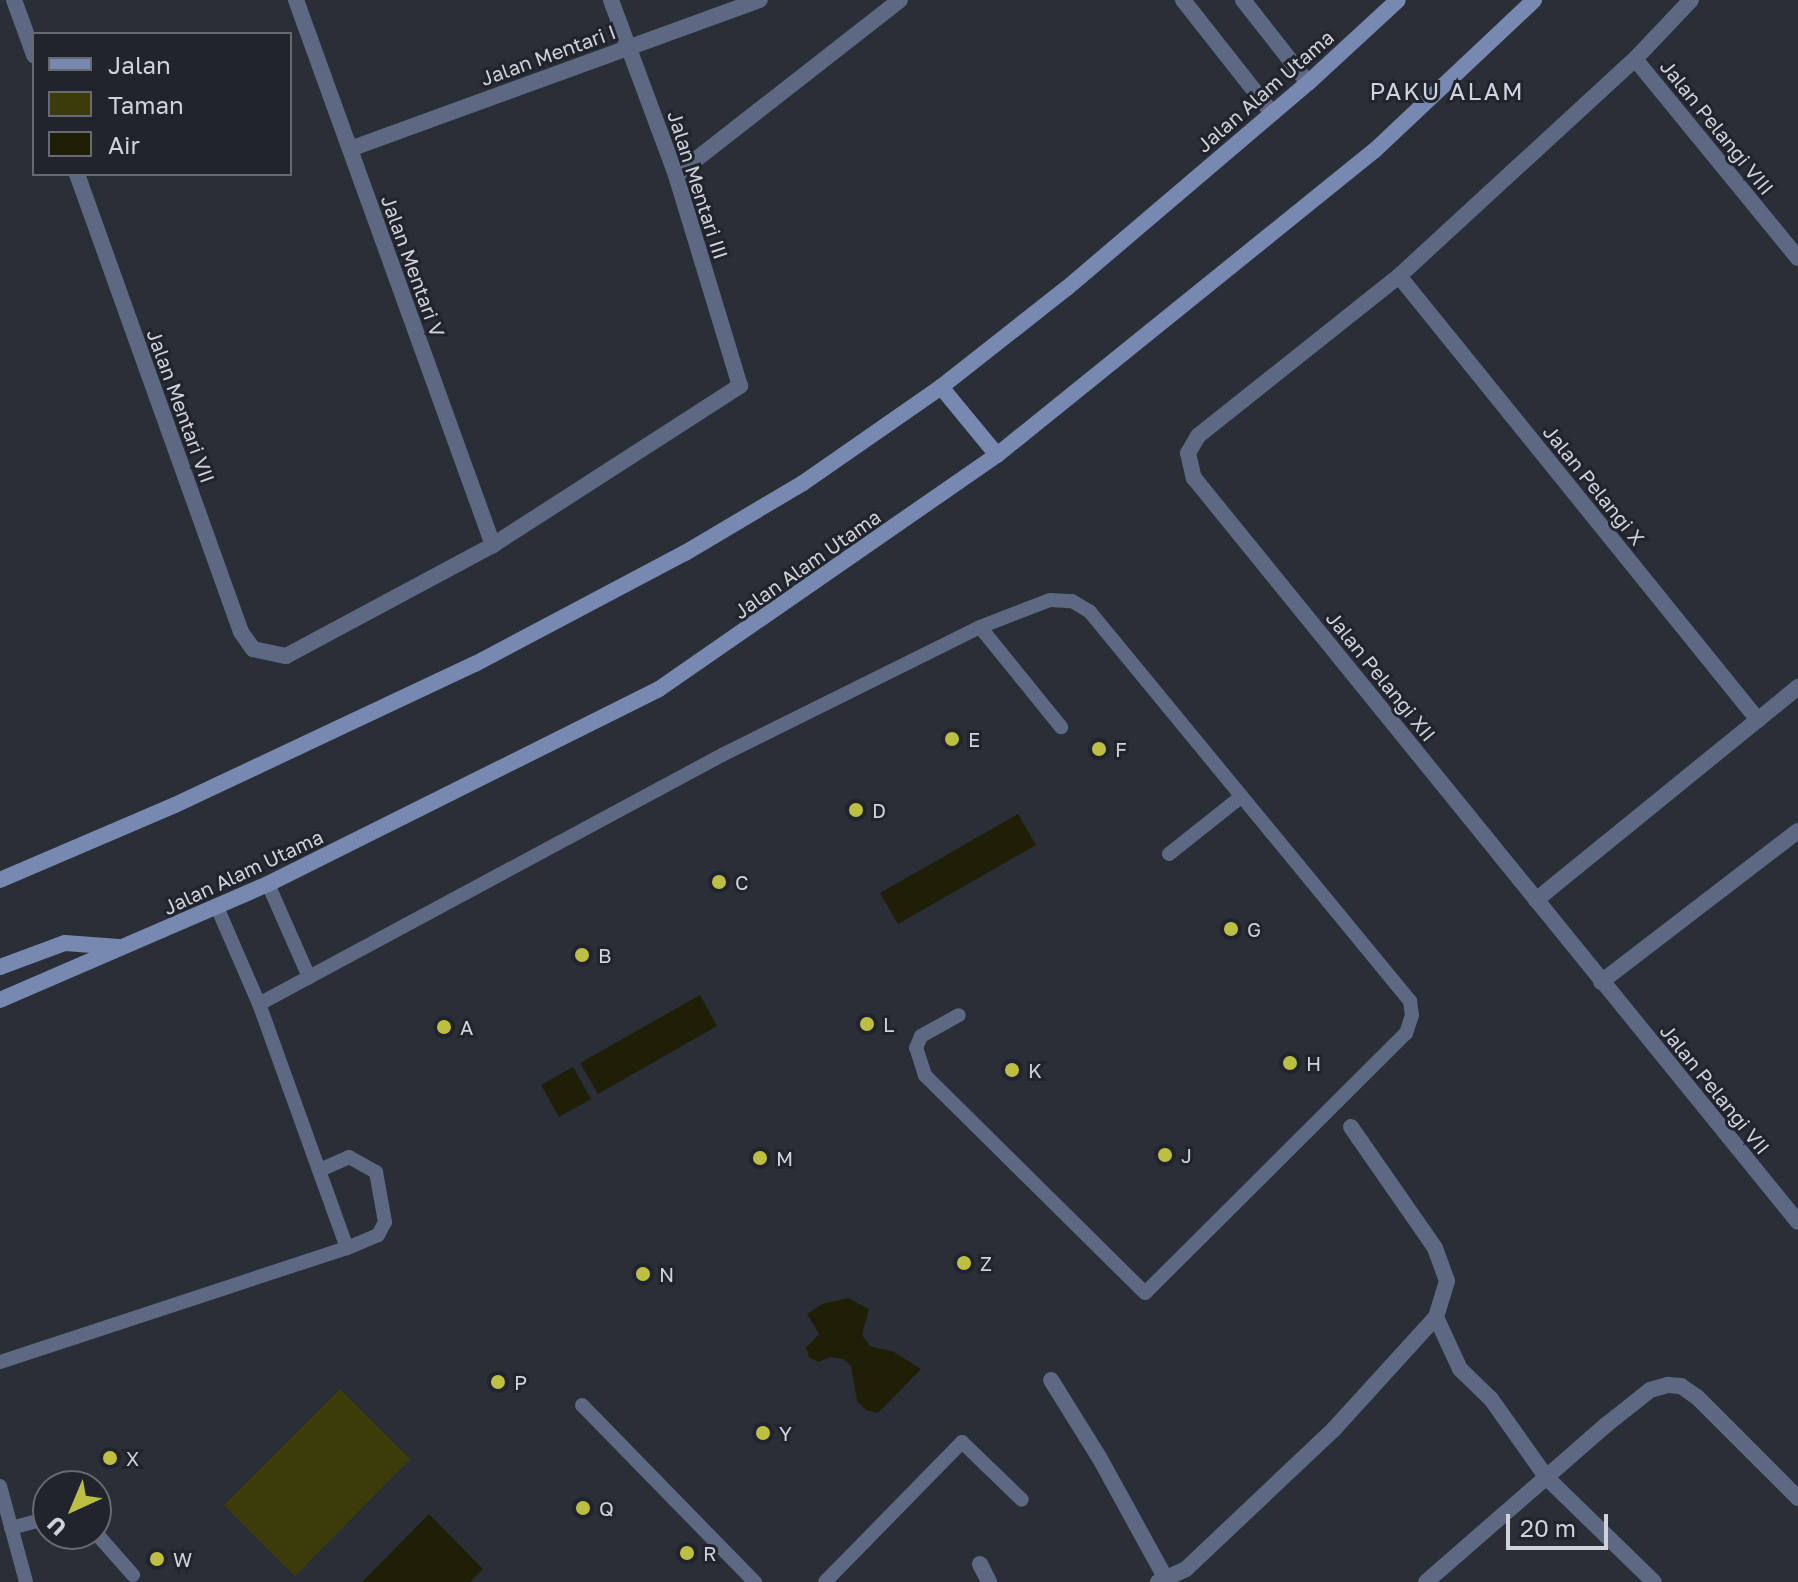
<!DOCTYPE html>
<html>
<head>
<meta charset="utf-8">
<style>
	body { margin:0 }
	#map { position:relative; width:1798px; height:1582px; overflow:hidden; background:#2a2e37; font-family:"Golos Text",sans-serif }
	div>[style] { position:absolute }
	.green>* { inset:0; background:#3c3c0a }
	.water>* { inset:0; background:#1f1f08 }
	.service>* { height:14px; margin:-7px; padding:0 7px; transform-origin:7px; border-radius:7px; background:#5d6882 }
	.minor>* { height:16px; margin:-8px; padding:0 8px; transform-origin:8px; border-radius:8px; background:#5d6882 }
	.secondary>* { height:16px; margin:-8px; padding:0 8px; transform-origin:8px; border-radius:8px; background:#7788b1 }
	.dots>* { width:22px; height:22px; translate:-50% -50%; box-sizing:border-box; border:4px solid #21242d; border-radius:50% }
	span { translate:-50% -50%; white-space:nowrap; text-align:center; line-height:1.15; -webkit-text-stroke:6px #21242d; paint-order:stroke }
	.street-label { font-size:20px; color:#cfd2d8 }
	.poi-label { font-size:20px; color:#cfd2d8 }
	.left { translate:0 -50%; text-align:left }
	.quarter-label { font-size:24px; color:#cfd4e0; letter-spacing:2px }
	.legend { position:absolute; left:32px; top:32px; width:260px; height:144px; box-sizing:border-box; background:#21242d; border:2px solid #676a71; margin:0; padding:10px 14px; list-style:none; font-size:24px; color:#cfd2d8 }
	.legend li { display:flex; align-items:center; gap:16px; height:40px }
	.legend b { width:40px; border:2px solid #676a71 }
	.north { position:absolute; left:32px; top:1470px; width:80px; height:80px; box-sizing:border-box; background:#21242d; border:2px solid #676a71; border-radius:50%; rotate:224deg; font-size:22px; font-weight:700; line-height:32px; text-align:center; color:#cfd2d8 }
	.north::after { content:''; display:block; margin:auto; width:28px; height:36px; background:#bdbf43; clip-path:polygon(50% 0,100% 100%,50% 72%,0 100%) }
	.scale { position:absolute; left:1506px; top:1514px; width:102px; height:36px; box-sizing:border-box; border:4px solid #cfd2d8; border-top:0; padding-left:10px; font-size:24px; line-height:28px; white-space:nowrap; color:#cfd2d8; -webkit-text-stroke:6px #21242d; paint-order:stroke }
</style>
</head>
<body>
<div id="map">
	<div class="green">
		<i style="clip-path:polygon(340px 1389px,410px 1459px,295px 1576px,224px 1505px)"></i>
	</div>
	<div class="water">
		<i style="clip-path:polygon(1018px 814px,1036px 845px,898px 924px,880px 893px)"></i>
		<i style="clip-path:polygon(700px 995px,717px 1026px,598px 1094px,580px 1063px)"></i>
		<i style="clip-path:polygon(573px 1067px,591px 1099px,559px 1117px,541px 1085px)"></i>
		<i style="clip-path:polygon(848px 1298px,869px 1309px,862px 1335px,870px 1346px,894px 1352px,921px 1369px,878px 1413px,866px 1410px,857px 1401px,851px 1366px,843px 1359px,830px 1357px,818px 1362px,809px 1357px,806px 1348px,819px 1334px,807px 1314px,822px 1304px)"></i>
		<i style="clip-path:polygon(429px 1514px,483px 1569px,470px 1582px,362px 1582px)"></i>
	</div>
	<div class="service">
		<i style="left:980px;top:627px;width:129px;rotate:51deg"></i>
		<i style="left:1169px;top:854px;width:92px;rotate:-38.4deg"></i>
		<i style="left:268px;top:884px;width:102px;rotate:66.2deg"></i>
		<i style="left:259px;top:1004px;width:526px;rotate:-28.27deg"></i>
		<i style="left:722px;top:755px;width:288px;rotate:-26.4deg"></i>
		<i style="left:980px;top:627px;width:75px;rotate:-21.1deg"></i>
		<i style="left:1050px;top:600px;width:22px;rotate:3deg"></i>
		<i style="left:1072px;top:601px;width:21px;rotate:31deg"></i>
		<i style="left:1090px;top:612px;width:504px;rotate:50.56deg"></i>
		<i style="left:1410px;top:1001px;width:14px;rotate:82deg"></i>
		<i style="left:1412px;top:1015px;width:19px;rotate:108deg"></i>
		<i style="left:1406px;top:1033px;width:368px;rotate:135.1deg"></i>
		<i style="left:1145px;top:1293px;width:310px;rotate:-135.3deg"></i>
		<i style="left:925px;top:1075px;width:28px;rotate:-108deg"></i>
		<i style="left:916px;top:1048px;width:13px;rotate:-67deg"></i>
		<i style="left:921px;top:1036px;width:43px;rotate:-28.9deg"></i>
		<i style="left:320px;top:1170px;width:32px;rotate:-24deg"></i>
		<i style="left:349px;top:1157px;width:31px;rotate:29deg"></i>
		<i style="left:376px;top:1172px;width:51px;rotate:79.8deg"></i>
		<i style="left:385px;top:1222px;width:15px;rotate:118deg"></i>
		<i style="left:378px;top:1235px;width:34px;rotate:157deg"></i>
		<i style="left:0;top:1362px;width:365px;rotate:-18.2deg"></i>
		<i style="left:347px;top:1248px;width:259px;rotate:-109.8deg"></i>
		<i style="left:259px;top:1004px;width:106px;rotate:-113.4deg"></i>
		<i style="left:582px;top:1405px;width:248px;rotate:45.7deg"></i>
		<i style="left:0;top:1486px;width:99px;rotate:74.8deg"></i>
		<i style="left:11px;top:1528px;width:38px;rotate:-15deg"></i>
		<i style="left:96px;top:1533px;width:56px;rotate:48.6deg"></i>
		<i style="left:825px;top:1582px;width:196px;rotate:-45.6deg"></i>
		<i style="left:962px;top:1442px;width:83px;rotate:44deg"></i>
	</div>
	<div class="minor">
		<i style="left:14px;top:0;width:59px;rotate:70deg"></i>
		<i style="left:296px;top:0;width:580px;rotate:70.13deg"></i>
		<i style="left:1183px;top:0;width:144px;rotate:51.8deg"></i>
		<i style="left:1243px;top:0;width:105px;rotate:51.9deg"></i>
		<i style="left:1691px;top:0;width:81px;rotate:133.5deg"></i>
		<i style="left:1635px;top:59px;width:321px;rotate:137.4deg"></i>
		<i style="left:1399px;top:276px;width:257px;rotate:141.5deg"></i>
		<i style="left:1198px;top:436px;width:20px;rotate:120deg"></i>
		<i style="left:1188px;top:453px;width:26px;rotate:77deg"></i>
		<i style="left:1194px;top:478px;width:958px;rotate:50.93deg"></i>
		<i style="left:1635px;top:59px;width:257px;rotate:50.7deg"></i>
		<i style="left:350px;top:149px;width:436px;rotate:-20deg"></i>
		<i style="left:77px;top:174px;width:486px;rotate:70.3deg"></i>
		<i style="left:241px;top:632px;width:21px;rotate:55deg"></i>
		<i style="left:253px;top:649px;width:34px;rotate:12deg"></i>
		<i style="left:286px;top:656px;width:235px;rotate:-28.2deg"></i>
		<i style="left:493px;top:545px;width:294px;rotate:-32.8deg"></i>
		<i style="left:740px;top:386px;width:220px;rotate:-106.9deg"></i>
		<i style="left:676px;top:175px;width:187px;rotate:-110.4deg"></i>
		<i style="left:676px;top:175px;width:284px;rotate:-38deg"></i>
		<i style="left:1399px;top:276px;width:571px;rotate:51.04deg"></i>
		<i style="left:1536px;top:900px;width:338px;rotate:-39.1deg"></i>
		<i style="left:1601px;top:982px;width:248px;rotate:-37.5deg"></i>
		<i style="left:1351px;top:1127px;width:147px;rotate:55.2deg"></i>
		<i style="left:1435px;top:1248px;width:35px;rotate:70deg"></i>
		<i style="left:1447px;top:1281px;width:38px;rotate:107deg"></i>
		<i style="left:1436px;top:1317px;width:57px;rotate:65.2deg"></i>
		<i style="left:1460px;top:1369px;width:43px;rotate:44.1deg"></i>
		<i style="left:1491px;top:1399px;width:97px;rotate:54.7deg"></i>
		<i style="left:1547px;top:1478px;width:149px;rotate:44.2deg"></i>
		<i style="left:1051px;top:1380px;width:91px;rotate:58.1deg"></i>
		<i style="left:1099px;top:1457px;width:137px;rotate:61.2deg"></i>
		<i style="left:980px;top:1564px;width:20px;rotate:63deg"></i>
		<i style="left:1158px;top:1582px;width:31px;rotate:-25deg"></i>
		<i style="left:1186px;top:1569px;width:204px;rotate:-43.4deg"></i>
		<i style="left:1334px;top:1429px;width:151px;rotate:-47.7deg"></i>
		<i style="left:1426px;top:1582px;width:239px;rotate:-41.1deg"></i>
		<i style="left:1606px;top:1425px;width:56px;rotate:-38.5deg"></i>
		<i style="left:1650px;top:1390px;width:19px;rotate:-16deg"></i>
		<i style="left:1668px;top:1385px;width:13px;rotate:4deg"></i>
		<i style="left:1681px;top:1386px;width:19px;rotate:35deg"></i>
		<i style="left:1697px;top:1397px;width:143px;rotate:45deg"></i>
	</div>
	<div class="secondary">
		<i style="left:941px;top:387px;width:88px;rotate:50.5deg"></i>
		<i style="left:0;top:880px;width:190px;rotate:-23.2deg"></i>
		<i style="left:175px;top:805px;width:331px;rotate:-25.2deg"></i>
		<i style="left:475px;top:664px;width:238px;rotate:-27.9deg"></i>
		<i style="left:685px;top:553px;width:137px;rotate:-30.7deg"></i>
		<i style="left:803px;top:483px;width:168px;rotate:-34.8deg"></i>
		<i style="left:941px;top:387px;width:160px;rotate:-38.2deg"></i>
		<i style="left:1067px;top:288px;width:316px;rotate:-40.4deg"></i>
		<i style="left:1308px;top:83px;width:122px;rotate:-42.7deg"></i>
		<i style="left:0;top:967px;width:69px;rotate:-20.3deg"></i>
		<i style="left:65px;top:943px;width:54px;rotate:4.2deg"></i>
		<i style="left:0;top:1000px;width:292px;rotate:-23.4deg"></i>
		<i style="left:268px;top:884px;width:437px;rotate:-26.5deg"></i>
		<i style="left:659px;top:689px;width:411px;rotate:-34.7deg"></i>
		<i style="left:997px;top:455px;width:484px;rotate:-38.9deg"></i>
		<i style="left:1374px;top:151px;width:220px;rotate:-43.3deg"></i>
	</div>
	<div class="dots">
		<i style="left:952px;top:739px;background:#bdbf43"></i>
		<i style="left:1099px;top:749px;background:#bdbf43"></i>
		<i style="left:856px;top:810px;background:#bdbf43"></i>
		<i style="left:719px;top:882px;background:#bdbf43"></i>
		<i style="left:1231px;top:929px;background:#bdbf43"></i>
		<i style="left:582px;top:955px;background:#bdbf43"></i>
		<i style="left:867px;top:1024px;background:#bdbf43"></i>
		<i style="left:444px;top:1027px;background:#bdbf43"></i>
		<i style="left:1290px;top:1063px;background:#bdbf43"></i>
		<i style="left:1012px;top:1070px;background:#bdbf43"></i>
		<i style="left:1165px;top:1155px;background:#bdbf43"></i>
		<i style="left:760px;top:1158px;background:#bdbf43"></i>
		<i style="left:964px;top:1263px;background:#bdbf43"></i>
		<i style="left:643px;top:1274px;background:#bdbf43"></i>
		<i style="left:498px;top:1382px;background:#bdbf43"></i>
		<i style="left:763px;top:1433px;background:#bdbf43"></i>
		<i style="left:110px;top:1458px;background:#bdbf43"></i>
		<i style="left:583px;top:1508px;background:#bdbf43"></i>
		<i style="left:687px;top:1553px;background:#bdbf43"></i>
		<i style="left:157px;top:1559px;background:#bdbf43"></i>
	</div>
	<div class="street-label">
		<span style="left:548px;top:55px;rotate:-20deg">Jalan Mentari I</span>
		<span style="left:1265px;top:91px;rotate:-41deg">Jalan Alam Utama</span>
		<span style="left:1717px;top:127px;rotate:51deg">Jalan Pelangi VIII</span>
		<span style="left:698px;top:185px;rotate:72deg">Jalan Mentari III</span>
		<span style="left:413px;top:266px;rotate:70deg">Jalan Mentari V</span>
		<span style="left:181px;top:406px;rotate:70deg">Jalan Mentari VII</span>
		<span style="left:1594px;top:485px;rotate:51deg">Jalan Pelangi X</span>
		<span style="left:807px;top:564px;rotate:-35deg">Jalan Alam Utama</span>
		<span style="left:1381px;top:676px;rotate:51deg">Jalan Pelangi XII</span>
		<span style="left:243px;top:872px;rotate:-25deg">Jalan Alam Utama</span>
		<span style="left:1715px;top:1089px;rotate:51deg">Jalan Pelangi VII</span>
	</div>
	<div class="poi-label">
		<span class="left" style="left:968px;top:739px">E</span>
		<span class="left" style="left:1115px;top:749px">F</span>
		<span class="left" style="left:872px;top:810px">D</span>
		<span class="left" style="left:735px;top:882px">C</span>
		<span class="left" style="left:1247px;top:929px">G</span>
		<span class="left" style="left:598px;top:955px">B</span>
		<span class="left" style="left:883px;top:1024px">L</span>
		<span class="left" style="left:460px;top:1027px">A</span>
		<span class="left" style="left:1306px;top:1063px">H</span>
		<span class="left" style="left:1028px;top:1070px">K</span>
		<span class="left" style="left:1181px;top:1155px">J</span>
		<span class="left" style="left:776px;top:1158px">M</span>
		<span class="left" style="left:980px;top:1263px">Z</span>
		<span class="left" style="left:659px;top:1274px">N</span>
		<span class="left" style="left:514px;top:1382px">P</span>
		<span class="left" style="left:779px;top:1433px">Y</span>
		<span class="left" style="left:126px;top:1458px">X</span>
		<span class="left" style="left:599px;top:1508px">Q</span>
		<span class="left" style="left:703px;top:1553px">R</span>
		<span class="left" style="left:173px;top:1559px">W</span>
	</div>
	<div class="quarter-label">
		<span style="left:1447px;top:91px">PAKU ALAM</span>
	</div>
	<ul class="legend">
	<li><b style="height:10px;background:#7788b1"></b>Jalan</li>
	<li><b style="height:22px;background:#3c3c0a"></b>Taman</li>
	<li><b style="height:22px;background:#1f1f08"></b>Air</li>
	</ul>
	<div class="north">U</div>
	<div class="scale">20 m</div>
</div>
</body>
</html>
